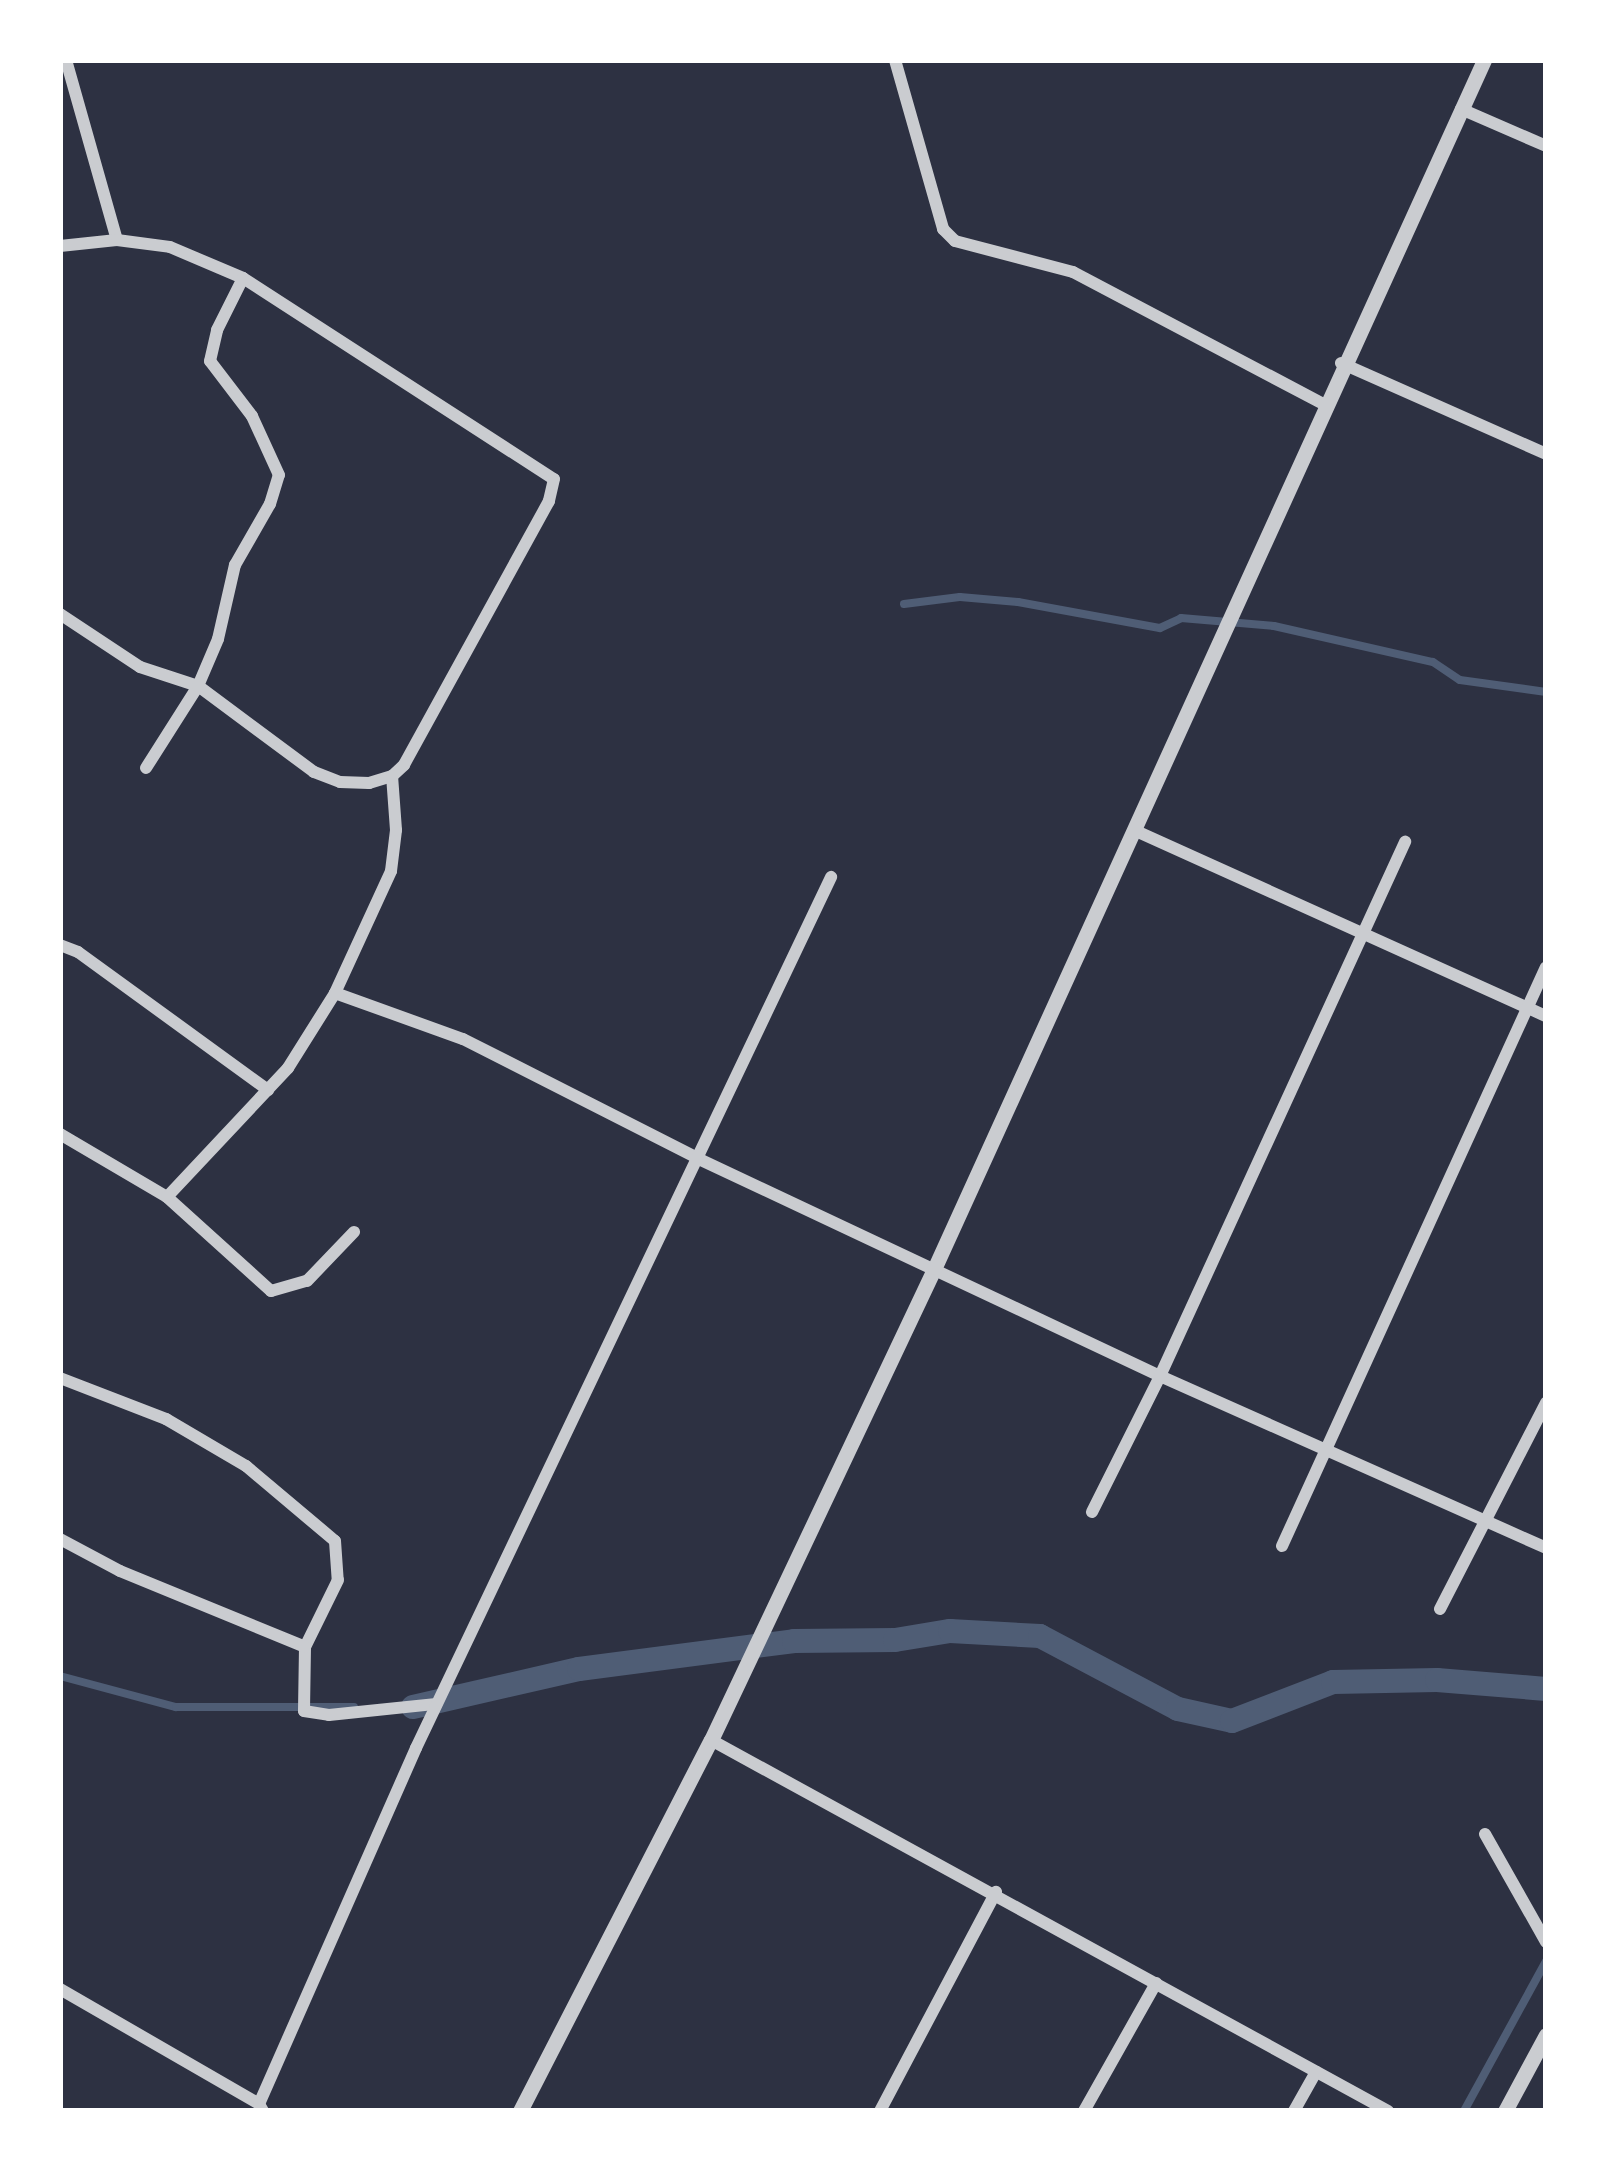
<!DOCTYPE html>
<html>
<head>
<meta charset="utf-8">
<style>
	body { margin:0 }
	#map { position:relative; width:1606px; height:2171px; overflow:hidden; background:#2d3142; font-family:Lora,serif }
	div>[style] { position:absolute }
	.stream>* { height:8px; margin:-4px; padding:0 4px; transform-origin:4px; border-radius:4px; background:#4f5d75 }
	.canal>* { height:24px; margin:-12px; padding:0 12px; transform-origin:12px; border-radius:12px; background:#4f5d75 }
	.minor>* { height:12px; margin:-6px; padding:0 6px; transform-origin:6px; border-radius:6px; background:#caccd0 }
	.tertiary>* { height:15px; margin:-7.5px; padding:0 7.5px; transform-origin:7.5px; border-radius:7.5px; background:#caccd0 }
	span { translate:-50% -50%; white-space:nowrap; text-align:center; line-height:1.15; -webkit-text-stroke:12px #fff; paint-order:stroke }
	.frame { position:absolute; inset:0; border:63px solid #fff; pointer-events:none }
</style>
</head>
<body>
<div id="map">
	<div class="stream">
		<i style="left:904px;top:604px;width:56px;rotate:-7.1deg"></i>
		<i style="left:960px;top:597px;width:58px;rotate:4.9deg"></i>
		<i style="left:1018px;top:602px;width:144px;rotate:10.4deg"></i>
		<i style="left:1160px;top:628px;width:23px;rotate:-25deg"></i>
		<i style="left:1181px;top:618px;width:93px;rotate:4.9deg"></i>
		<i style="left:1274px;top:626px;width:163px;rotate:12.8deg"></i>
		<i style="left:1433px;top:662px;width:32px;rotate:34deg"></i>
		<i style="left:1460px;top:680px;width:87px;rotate:7.9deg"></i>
		<i style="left:60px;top:1676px;width:120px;rotate:15deg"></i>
		<i style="left:176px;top:1707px;width:178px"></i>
		<i style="left:1464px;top:2111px;width:171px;rotate:-61.3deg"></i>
	</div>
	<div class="canal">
		<i style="left:413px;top:1707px;width:170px;rotate:-12.9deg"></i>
		<i style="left:579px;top:1669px;width:217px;rotate:-7.4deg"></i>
		<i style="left:794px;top:1641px;width:101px;rotate:-0.6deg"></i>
		<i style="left:895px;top:1640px;width:56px;rotate:-9.3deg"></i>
		<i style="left:950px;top:1631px;width:90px;rotate:3.2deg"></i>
		<i style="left:1040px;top:1636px;width:156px;rotate:27.9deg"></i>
		<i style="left:1178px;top:1709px;width:55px;rotate:12.5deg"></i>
		<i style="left:1232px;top:1721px;width:108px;rotate:-21.1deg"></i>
		<i style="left:1333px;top:1682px;width:104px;rotate:-1.1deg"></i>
		<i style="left:1437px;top:1680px;width:109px;rotate:4.7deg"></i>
	</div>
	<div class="minor">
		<i style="left:66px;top:60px;width:187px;rotate:74.2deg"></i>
		<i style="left:895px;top:60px;width:176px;rotate:74.1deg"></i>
		<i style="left:943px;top:229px;width:17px;rotate:45deg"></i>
		<i style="left:955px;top:241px;width:122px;rotate:14.7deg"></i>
		<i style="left:1073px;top:272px;width:283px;rotate:27.8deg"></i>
		<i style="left:1461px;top:109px;width:93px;rotate:23.5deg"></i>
		<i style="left:60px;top:246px;width:57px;rotate:-6deg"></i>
		<i style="left:117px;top:240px;width:53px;rotate:7.5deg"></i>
		<i style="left:170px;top:247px;width:79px;rotate:23deg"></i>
		<i style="left:243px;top:278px;width:370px;rotate:32.9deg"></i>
		<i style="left:554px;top:479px;width:23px;rotate:103deg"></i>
		<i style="left:549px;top:501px;width:301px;rotate:118.8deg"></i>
		<i style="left:404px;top:765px;width:16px;rotate:137deg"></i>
		<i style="left:392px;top:776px;width:24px;rotate:163deg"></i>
		<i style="left:369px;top:783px;width:29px;rotate:-178deg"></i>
		<i style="left:340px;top:782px;width:28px;rotate:-159deg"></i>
		<i style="left:314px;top:772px;width:144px;rotate:-143.4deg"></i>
		<i style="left:198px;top:686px;width:97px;rotate:122.4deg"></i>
		<i style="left:1341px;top:363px;width:224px;rotate:23.9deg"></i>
		<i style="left:60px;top:614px;width:96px;rotate:33.5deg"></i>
		<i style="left:140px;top:667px;width:61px;rotate:18.1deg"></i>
		<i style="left:198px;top:686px;width:51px;rotate:-66.9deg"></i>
		<i style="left:218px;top:639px;width:76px;rotate:-77.1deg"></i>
		<i style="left:235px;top:565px;width:70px;rotate:-60.2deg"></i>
		<i style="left:270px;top:504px;width:30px;rotate:-73deg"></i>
		<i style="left:279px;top:475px;width:65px;rotate:-114.6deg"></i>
		<i style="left:252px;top:416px;width:69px;rotate:-127.4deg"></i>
		<i style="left:210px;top:361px;width:32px;rotate:-77deg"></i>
		<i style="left:217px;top:330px;width:58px;rotate:-63.4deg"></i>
		<i style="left:1136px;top:831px;width:450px;rotate:24.3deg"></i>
		<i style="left:60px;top:945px;width:19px;rotate:21deg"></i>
		<i style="left:78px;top:952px;width:235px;rotate:36deg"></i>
		<i style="left:335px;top:993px;width:136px;rotate:19.8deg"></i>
		<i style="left:463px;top:1039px;width:267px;rotate:26.9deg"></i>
		<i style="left:701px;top:1160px;width:507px;rotate:25.2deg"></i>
		<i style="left:1160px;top:1376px;width:423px;rotate:24deg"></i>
		<i style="left:60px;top:1134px;width:124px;rotate:30.5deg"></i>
		<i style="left:167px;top:1197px;width:140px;rotate:42.1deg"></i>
		<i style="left:271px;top:1291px;width:37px;rotate:-16deg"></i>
		<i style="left:307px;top:1281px;width:68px;rotate:-46.2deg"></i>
		<i style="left:167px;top:1197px;width:177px;rotate:-46.8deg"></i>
		<i style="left:288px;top:1068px;width:89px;rotate:-57.9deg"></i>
		<i style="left:335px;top:993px;width:134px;rotate:-65.3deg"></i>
		<i style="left:391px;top:871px;width:41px;rotate:-83deg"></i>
		<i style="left:396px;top:830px;width:54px;rotate:-94.2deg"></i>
		<i style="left:60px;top:1378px;width:114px;rotate:21.1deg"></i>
		<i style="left:166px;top:1419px;width:93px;rotate:30.4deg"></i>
		<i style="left:246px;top:1466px;width:116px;rotate:40.1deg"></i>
		<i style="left:335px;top:1541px;width:39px;rotate:86deg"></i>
		<i style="left:338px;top:1580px;width:75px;rotate:116.2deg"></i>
		<i style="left:305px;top:1647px;width:64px;rotate:90.9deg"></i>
		<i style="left:304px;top:1711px;width:25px;rotate:9deg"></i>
		<i style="left:329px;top:1715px;width:108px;rotate:-5.9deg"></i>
		<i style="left:1092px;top:1512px;width:152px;rotate:-63.4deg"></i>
		<i style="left:1160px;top:1376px;width:588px;rotate:-65.35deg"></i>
		<i style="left:60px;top:1539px;width:68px;rotate:28.1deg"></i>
		<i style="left:120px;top:1571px;width:200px;rotate:22.3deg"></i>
		<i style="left:1282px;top:1546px;width:636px;rotate:-65.49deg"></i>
		<i style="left:1440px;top:1609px;width:232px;rotate:-62.8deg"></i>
		<i style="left:711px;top:1740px;width:772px;rotate:28.72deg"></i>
		<i style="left:1485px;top:1834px;width:124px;rotate:60.5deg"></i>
		<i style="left:60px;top:1989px;width:230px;rotate:30deg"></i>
		<i style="left:263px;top:2111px;width:8px;rotate:-120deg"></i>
		<i style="left:259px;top:2104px;width:389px;rotate:-66.2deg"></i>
		<i style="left:416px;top:1748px;width:965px;rotate:-64.52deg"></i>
		<i style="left:880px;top:2111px;width:248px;rotate:-62.1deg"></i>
		<i style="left:1084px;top:2111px;width:147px;rotate:-60.6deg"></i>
		<i style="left:1294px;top:2111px;width:45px;rotate:-60.6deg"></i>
	</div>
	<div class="tertiary">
		<i style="left:520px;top:2111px;width:417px;rotate:-62.8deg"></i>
		<i style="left:711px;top:1740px;width:523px;rotate:-64.66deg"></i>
		<i style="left:935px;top:1267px;width:1326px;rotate:-65.54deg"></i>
		<i style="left:1505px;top:2111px;width:86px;rotate:-61.7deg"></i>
	</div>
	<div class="frame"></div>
</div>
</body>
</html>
